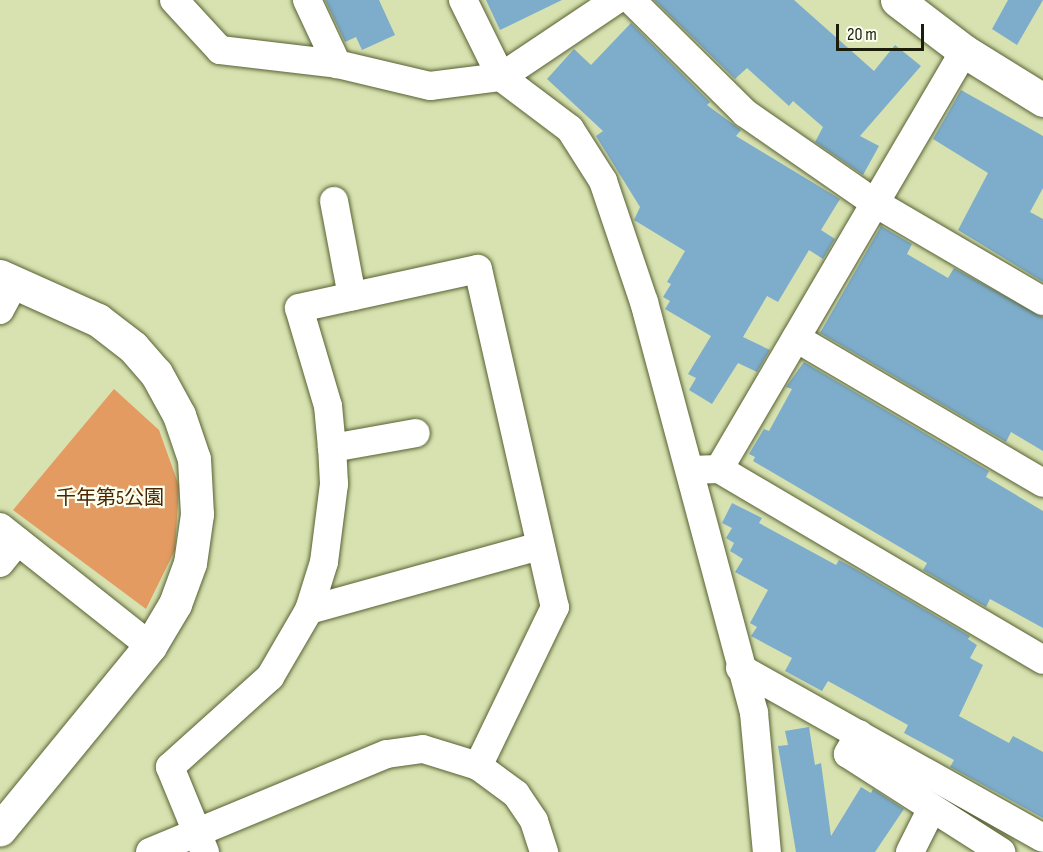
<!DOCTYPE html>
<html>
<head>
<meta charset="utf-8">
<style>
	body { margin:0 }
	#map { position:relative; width:1043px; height:852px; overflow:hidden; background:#d7e2b0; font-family:"Sofia Sans Condensed","Noto Sans JP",sans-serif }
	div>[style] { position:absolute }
	.green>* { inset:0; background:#e39b62 }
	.building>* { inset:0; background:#7eadcc }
	.roads { filter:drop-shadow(0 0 2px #586133) drop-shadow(0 0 2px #586133) }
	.street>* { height:28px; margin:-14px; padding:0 14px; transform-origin:14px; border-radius:14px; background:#fff }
	.secondary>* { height:33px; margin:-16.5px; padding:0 16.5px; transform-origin:16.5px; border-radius:16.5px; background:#fff }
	span { translate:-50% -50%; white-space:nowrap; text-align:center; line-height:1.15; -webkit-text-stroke:4.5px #fbffef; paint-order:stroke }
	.park-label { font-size:20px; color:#4c2601 }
	.scale { position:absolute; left:836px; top:24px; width:88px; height:27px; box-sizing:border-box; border:3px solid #191d0a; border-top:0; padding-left:8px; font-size:18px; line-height:21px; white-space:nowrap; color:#191d0a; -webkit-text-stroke:4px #fbffef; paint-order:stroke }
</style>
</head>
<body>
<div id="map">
	<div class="green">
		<i style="clip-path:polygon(114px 389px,159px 430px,179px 486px,175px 550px,146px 609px,13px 510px)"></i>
	</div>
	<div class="building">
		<i style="clip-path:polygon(325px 0,379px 0,395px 35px,362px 50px,356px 37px,345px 42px)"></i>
		<i style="clip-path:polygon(486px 0,562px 0,500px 30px)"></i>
		<i style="clip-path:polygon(654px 0,794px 0,874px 71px,895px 45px,921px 66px,860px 136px,879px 146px,863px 175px,815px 142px,823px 127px,793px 101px,789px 106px,747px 68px,735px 79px)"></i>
		<i style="clip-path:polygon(1008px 0,1043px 0,1017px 45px,992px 29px)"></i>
		<i style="clip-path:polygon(631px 23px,710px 102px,707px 105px,741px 130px,736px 136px,840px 199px,821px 230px,835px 239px,823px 259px,809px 250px,778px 302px,767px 296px,743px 337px,770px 350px,757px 372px,738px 363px,712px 404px,689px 390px,696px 378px,688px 374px,711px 336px,665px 309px,670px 301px,663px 297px,671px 284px,667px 282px,685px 251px,634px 220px,640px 207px,596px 136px,603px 131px,547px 79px,574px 49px,591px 65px)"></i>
		<i style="clip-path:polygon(961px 90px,1043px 136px,1043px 188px,1030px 212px,1043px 219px,1043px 282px,958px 230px,988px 173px,933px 139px)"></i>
		<i style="clip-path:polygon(881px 226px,912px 244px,907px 254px,948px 278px,954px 268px,1043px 317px,1043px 451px,1011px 432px,1006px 442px,820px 333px)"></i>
		<i style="clip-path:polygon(804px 362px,989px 471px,986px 477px,1043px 511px,1043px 628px,990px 599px,986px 607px,923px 570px,927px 563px,753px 461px,755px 457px,749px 454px,764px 429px,769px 431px,792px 389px,786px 387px)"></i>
		<i style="clip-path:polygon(732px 503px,762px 518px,759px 523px,836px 565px,839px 560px,854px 568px,970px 636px,968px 639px,977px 645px,970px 658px,983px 665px,959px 716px,1009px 743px,1013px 736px,1043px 752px,1043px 818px,950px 767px,954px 760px,904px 733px,908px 725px,828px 681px,822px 691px,785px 671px,792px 658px,751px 636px,757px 627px,750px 623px,768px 590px,735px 572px,743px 559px,730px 551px,734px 543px,726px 538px,732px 528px,722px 523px)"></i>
		<i style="clip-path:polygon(809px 727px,815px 765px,821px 763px,831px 836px,861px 787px,871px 793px,873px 789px,904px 809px,875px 852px,796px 852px,778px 746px,788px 745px,785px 731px)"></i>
	</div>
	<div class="roads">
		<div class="street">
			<i style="left:174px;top:0;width:68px;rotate:47.4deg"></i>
			<i style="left:220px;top:50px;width:118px;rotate:6.8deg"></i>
			<i style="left:337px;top:64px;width:96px;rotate:13.3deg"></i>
			<i style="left:430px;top:86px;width:72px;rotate:-7.2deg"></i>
			<i style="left:501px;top:77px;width:138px;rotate:-33.8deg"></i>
			<i style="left:307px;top:0;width:71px;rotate:64.9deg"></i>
			<i style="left:463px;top:0;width:86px;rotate:63.7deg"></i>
			<i style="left:501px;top:77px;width:86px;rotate:37deg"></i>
			<i style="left:570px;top:129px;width:62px;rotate:57.6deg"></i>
			<i style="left:603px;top:181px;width:128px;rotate:71.3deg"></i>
			<i style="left:644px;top:302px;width:425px;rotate:75deg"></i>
			<i style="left:754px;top:713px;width:140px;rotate:84.7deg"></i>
			<i style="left:631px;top:0;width:161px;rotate:44.7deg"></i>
			<i style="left:745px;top:113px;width:158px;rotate:34.7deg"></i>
			<i style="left:875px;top:203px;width:194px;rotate:30.3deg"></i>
			<i style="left:334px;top:201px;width:97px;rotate:79.3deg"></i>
			<i style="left:0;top:310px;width:32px;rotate:-62deg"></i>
			<i style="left:796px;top:338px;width:286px;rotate:30.4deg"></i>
			<i style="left:332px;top:448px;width:85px;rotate:-10.1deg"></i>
			<i style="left:719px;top:469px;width:376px;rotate:30.5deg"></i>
			<i style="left:690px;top:470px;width:29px;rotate:-2deg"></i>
			<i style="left:719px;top:469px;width:485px;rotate:-59.6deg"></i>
			<i style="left:0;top:527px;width:191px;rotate:38.4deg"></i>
			<i style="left:0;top:563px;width:28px;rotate:-51deg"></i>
			<i style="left:309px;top:610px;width:240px;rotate:-15.5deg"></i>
			<i style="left:740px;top:668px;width:347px;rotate:29.3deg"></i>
			<i style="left:859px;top:734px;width:23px;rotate:119deg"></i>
			<i style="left:848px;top:754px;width:182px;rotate:32.6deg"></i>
			<i style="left:150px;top:852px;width:256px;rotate:-22.5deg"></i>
			<i style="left:387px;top:754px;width:36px;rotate:-8deg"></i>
			<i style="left:423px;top:749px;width:58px;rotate:17.2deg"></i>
			<i style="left:478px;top:766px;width:47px;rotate:36.4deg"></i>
			<i style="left:516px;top:794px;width:32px;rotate:56deg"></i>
			<i style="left:534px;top:821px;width:33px;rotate:72deg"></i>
			<i style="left:205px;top:852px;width:92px;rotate:-112.4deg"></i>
			<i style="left:170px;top:767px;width:135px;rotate:-42deg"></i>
			<i style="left:270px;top:677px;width:78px;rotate:-59.8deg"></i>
			<i style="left:309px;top:610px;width:50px;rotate:-72.6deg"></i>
			<i style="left:324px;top:562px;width:79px;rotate:-82.7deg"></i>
			<i style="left:334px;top:484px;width:36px;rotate:-93deg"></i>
			<i style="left:332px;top:448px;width:42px;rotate:-95.4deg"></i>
			<i style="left:328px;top:406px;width:102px;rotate:-106.5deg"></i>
			<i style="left:299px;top:308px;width:183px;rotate:-12.3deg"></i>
			<i style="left:478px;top:269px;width:347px;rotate:77.2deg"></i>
			<i style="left:555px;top:607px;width:177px;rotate:115.8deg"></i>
			<i style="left:910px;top:852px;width:49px;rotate:-63.4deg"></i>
		</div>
		<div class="secondary">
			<i style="left:897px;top:0;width:84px;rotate:37.3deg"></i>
			<i style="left:964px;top:51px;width:93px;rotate:31.8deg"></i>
			<i style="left:0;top:276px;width:107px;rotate:24.2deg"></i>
			<i style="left:98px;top:320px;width:44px;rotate:37.6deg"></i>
			<i style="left:133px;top:347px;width:35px;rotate:49deg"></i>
			<i style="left:156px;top:373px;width:48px;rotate:61.3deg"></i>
			<i style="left:179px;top:415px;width:46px;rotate:71.2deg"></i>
			<i style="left:194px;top:459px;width:55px;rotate:86.9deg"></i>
			<i style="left:197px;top:514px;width:49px;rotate:98.1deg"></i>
			<i style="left:190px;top:563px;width:44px;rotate:110.1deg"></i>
			<i style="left:175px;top:604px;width:49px;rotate:120.8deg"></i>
			<i style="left:150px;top:646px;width:237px;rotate:129.3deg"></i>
		</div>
	</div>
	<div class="park-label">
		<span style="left:110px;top:498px">千年第5公園</span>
	</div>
	<div class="scale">20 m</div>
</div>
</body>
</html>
